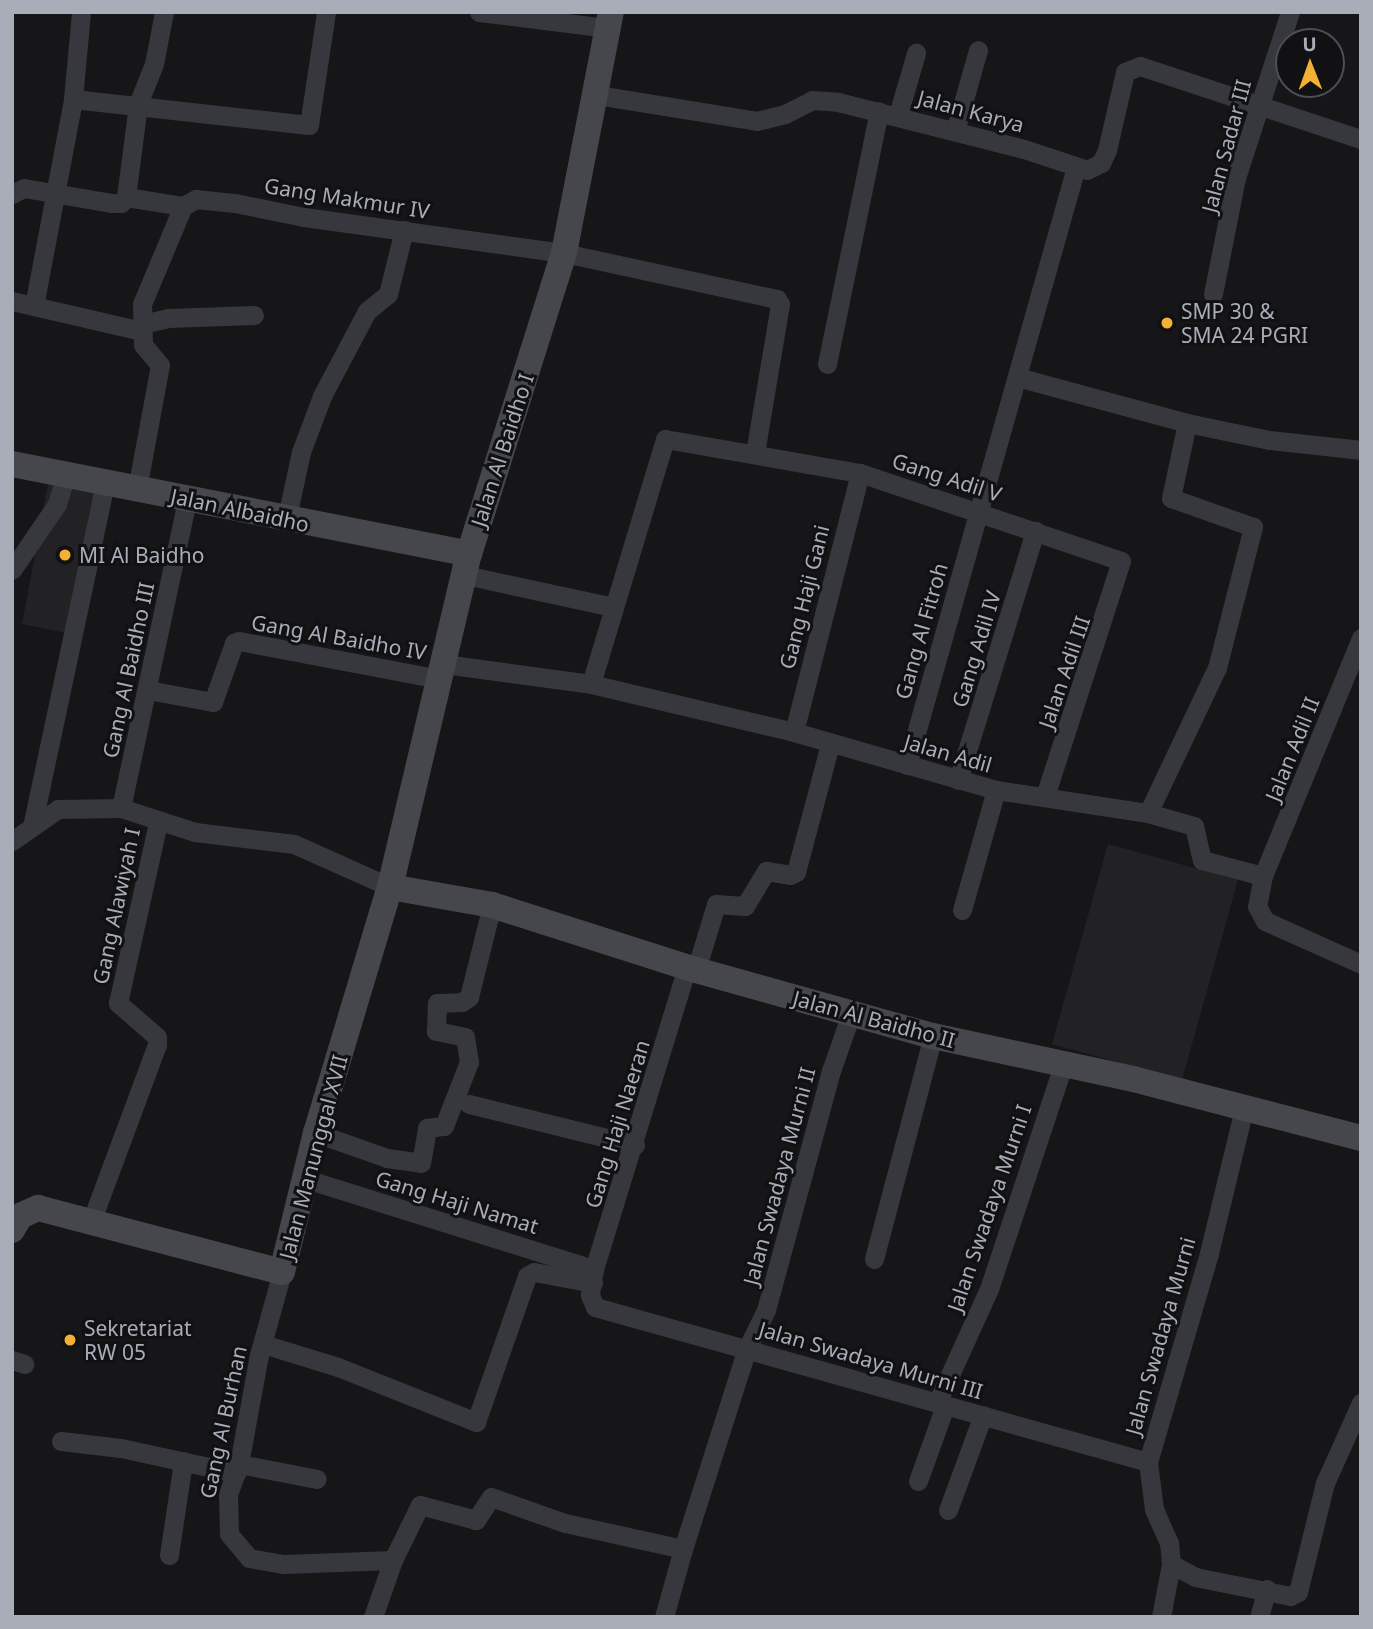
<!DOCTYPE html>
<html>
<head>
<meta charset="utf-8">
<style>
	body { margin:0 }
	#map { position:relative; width:1373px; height:1629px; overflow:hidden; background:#161618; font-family:"Noto Sans",sans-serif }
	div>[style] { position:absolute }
	.built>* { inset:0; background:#222225 }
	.street>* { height:19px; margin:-9.5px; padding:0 9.5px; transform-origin:9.5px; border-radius:9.5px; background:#37383d }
	.secondary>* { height:26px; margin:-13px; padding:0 13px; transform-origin:13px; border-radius:13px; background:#45474d }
	.dots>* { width:19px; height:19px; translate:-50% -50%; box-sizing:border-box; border:4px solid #111113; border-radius:50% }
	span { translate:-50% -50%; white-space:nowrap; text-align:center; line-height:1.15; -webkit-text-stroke:6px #111113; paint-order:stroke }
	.street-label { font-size:21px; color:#a8adb8 }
	.poi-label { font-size:21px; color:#a8adb8 }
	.left { translate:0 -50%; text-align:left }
	.frame { position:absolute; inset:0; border:14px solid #a8adb8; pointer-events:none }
	.north { position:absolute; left:1275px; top:28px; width:70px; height:70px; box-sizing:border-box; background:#111113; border:2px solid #4d4f55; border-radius:50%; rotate:359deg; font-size:19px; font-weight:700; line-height:28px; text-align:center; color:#a8adb8 }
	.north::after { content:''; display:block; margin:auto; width:24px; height:32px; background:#f2b134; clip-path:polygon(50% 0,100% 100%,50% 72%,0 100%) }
</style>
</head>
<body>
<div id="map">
	<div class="built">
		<i style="clip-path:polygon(50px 474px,109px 487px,77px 635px,22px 624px)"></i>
		<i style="clip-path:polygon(1108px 844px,1238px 880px,1182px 1080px,1052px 1044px)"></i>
	</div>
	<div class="street">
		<i style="left:479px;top:12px;width:130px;rotate:7.1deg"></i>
		<i style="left:597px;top:95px;width:162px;rotate:9.2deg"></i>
		<i style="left:757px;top:121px;width:29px;rotate:-14deg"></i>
		<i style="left:785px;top:114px;width:30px;rotate:-27deg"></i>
		<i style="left:812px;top:100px;width:26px;rotate:4deg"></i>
		<i style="left:838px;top:102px;width:192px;rotate:14.2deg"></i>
		<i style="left:1024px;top:149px;width:66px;rotate:18.4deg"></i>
		<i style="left:1087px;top:170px;width:16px;rotate:-27deg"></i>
		<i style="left:1101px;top:163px;width:14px;rotate:-65deg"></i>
		<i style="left:1107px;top:150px;width:80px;rotate:-77deg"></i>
		<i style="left:1125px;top:72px;width:16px;rotate:-22deg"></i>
		<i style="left:1140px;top:66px;width:233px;rotate:18.3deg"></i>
		<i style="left:73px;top:99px;width:237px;rotate:6.3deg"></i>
		<i style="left:309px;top:125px;width:114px;rotate:-81.4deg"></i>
		<i style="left:898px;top:115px;width:65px;rotate:-73.8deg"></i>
		<i style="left:955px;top:131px;width:84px;rotate:-74.1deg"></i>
		<i style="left:12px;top:194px;width:13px;rotate:-27deg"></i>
		<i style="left:24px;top:188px;width:88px;rotate:9.8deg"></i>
		<i style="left:111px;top:203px;width:10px"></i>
		<i style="left:121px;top:203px;width:8px;rotate:-50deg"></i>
		<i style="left:126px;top:197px;width:58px;rotate:9deg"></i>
		<i style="left:183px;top:206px;width:15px;rotate:-28deg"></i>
		<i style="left:196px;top:199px;width:39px;rotate:6deg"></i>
		<i style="left:235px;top:203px;width:70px;rotate:11.5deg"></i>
		<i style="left:304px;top:217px;width:262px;rotate:7.9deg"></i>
		<i style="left:564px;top:253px;width:218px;rotate:12.2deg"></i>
		<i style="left:777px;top:299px;width:6px;rotate:59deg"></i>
		<i style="left:780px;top:304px;width:151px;rotate:99.5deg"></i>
		<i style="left:126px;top:197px;width:94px;rotate:-82.6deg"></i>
		<i style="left:138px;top:104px;width:43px;rotate:-68.2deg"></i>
		<i style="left:154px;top:64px;width:53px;rotate:-79.1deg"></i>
		<i style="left:1213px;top:294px;width:118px;rotate:-78.8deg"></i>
		<i style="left:1236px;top:178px;width:175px;rotate:-72deg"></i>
		<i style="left:12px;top:301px;width:133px;rotate:13deg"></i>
		<i style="left:34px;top:306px;width:211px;rotate:-79.3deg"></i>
		<i style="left:73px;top:99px;width:87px;rotate:-84.7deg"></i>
		<i style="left:142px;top:324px;width:27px;rotate:-13deg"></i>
		<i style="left:168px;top:318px;width:86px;rotate:-2deg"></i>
		<i style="left:827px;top:364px;width:258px;rotate:-78.4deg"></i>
		<i style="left:1017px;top:377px;width:176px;rotate:15.1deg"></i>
		<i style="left:1187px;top:423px;width:84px;rotate:11.7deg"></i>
		<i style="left:1269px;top:440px;width:93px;rotate:6.2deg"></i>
		<i style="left:137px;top:489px;width:126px;rotate:-79.5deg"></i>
		<i style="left:160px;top:365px;width:26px;rotate:-130deg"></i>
		<i style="left:143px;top:345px;width:41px;rotate:-91.4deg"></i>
		<i style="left:142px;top:304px;width:106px;rotate:-67.3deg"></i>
		<i style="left:286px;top:521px;width:71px;rotate:-77.7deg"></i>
		<i style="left:301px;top:452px;width:60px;rotate:-69.4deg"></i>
		<i style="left:322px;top:396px;width:96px;rotate:-62.1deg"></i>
		<i style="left:367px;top:311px;width:27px;rotate:-39deg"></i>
		<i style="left:388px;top:294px;width:66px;rotate:-76deg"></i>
		<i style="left:12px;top:570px;width:80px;rotate:-55.7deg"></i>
		<i style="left:57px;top:504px;width:30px;rotate:-73deg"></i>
		<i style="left:465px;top:575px;width:151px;rotate:12.2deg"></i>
		<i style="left:1361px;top:638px;width:257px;rotate:112.4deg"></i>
		<i style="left:1263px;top:876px;width:31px;rotate:101deg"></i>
		<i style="left:1257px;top:906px;width:17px;rotate:62deg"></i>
		<i style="left:1265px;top:921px;width:105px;rotate:24.1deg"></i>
		<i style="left:444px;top:664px;width:148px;rotate:7.7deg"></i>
		<i style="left:591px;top:684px;width:209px;rotate:13.3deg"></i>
		<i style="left:794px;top:732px;width:210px;rotate:16deg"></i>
		<i style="left:996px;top:790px;width:154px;rotate:8.6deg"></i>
		<i style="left:1148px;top:813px;width:48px;rotate:15.8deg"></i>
		<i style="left:1194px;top:826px;width:35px;rotate:77deg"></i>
		<i style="left:1202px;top:860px;width:63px;rotate:14.7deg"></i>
		<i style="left:591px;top:684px;width:256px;rotate:-73.2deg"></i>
		<i style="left:665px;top:439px;width:198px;rotate:9.9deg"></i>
		<i style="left:860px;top:473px;width:275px;rotate:18.6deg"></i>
		<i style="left:1121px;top:561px;width:248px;rotate:107.9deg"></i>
		<i style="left:148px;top:690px;width:66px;rotate:10.5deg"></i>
		<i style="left:213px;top:702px;width:63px;rotate:-70.4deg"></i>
		<i style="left:234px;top:643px;width:5px;rotate:-22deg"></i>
		<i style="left:239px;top:641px;width:205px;rotate:10.7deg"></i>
		<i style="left:794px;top:732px;width:267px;rotate:-75.7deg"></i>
		<i style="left:907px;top:765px;width:621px;rotate:-74.22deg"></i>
		<i style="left:958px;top:780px;width:261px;rotate:-72.8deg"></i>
		<i style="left:121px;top:808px;width:316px;rotate:-77.9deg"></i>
		<i style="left:1148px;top:813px;width:161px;rotate:-64.6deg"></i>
		<i style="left:1217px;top:668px;width:146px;rotate:-75.7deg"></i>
		<i style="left:1253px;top:527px;width:87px;rotate:-160.5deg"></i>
		<i style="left:1171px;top:498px;width:77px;rotate:-78deg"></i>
		<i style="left:33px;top:822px;width:347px;rotate:-78deg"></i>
		<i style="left:12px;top:841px;width:56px;rotate:-34.8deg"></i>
		<i style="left:58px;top:809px;width:63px;rotate:-0.9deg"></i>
		<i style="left:121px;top:808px;width:78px;rotate:18deg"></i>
		<i style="left:195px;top:832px;width:100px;rotate:6.9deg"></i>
		<i style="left:294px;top:844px;width:105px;rotate:24.1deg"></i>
		<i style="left:962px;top:910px;width:125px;rotate:-74.2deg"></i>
		<i style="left:687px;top:967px;width:316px;rotate:107.1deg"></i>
		<i style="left:594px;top:1269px;width:26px;rotate:99deg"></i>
		<i style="left:590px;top:1295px;width:13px;rotate:67deg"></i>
		<i style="left:595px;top:1307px;width:574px;rotate:15.66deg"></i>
		<i style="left:696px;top:970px;width:69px;rotate:-73.1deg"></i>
		<i style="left:716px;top:904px;width:29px;rotate:4deg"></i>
		<i style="left:745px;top:906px;width:41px;rotate:-59deg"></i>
		<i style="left:766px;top:871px;width:24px;rotate:9deg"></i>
		<i style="left:790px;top:875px;width:7px;rotate:-27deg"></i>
		<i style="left:796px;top:872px;width:132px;rotate:-75.1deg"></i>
		<i style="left:469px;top:1104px;width:171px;rotate:13.9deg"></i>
		<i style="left:316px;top:1133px;width:75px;rotate:19.4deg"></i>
		<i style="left:387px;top:1158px;width:34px;rotate:8deg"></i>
		<i style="left:421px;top:1163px;width:36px;rotate:-80deg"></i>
		<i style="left:427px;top:1128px;width:17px;rotate:-7deg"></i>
		<i style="left:444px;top:1126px;width:69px;rotate:-68.7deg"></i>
		<i style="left:469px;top:1062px;width:25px;rotate:-99deg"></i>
		<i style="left:465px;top:1037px;width:30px;rotate:-168deg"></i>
		<i style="left:436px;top:1031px;width:28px;rotate:-88deg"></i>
		<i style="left:437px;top:1003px;width:25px;rotate:-2deg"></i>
		<i style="left:462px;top:1002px;width:9px;rotate:-36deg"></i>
		<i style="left:469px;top:997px;width:95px;rotate:-76deg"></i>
		<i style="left:306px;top:1179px;width:302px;rotate:17.4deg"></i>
		<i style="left:91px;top:1222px;width:189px;rotate:-69.6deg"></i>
		<i style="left:157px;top:1045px;width:8px;rotate:-90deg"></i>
		<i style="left:157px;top:1037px;width:52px;rotate:-138.9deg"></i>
		<i style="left:118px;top:1003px;width:185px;rotate:-77.5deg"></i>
		<i style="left:874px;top:1259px;width:231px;rotate:-75.2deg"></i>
		<i style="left:282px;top:1272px;width:86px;rotate:105.5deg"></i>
		<i style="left:259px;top:1355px;width:111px;rotate:100.4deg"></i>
		<i style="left:239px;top:1464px;width:32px;rotate:110deg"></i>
		<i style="left:228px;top:1494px;width:40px;rotate:88.6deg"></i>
		<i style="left:229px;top:1534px;width:31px;rotate:50deg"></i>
		<i style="left:249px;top:1558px;width:36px;rotate:10deg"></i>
		<i style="left:284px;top:1564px;width:109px;rotate:-2.1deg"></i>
		<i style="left:263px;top:1344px;width:78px;rotate:17deg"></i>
		<i style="left:338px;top:1367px;width:149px;rotate:21.7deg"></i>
		<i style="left:476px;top:1422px;width:155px;rotate:-70.7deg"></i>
		<i style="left:527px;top:1276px;width:8px;rotate:-30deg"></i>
		<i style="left:534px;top:1272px;width:60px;rotate:10.6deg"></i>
		<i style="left:12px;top:1360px;width:13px;rotate:18deg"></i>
		<i style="left:937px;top:1403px;width:125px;rotate:-65.5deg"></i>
		<i style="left:989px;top:1289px;width:236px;rotate:-71.7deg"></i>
		<i style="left:61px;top:1441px;width:60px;rotate:6.7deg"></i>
		<i style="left:121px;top:1448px;width:118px;rotate:12.3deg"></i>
		<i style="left:239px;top:1464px;width:79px;rotate:10.9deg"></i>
		<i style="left:918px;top:1481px;width:80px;rotate:-70.2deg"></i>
		<i style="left:948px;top:1510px;width:101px;rotate:-69.8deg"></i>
		<i style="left:169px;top:1555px;width:95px;rotate:-81.5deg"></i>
		<i style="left:1171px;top:1564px;width:27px;rotate:28deg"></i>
		<i style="left:1195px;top:1577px;width:97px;rotate:11.3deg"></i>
		<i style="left:1290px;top:1596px;width:9px;rotate:-27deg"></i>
		<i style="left:1298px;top:1592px;width:112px;rotate:-76.1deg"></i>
		<i style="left:1325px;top:1483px;width:88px;rotate:-65.8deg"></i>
		<i style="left:373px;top:1617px;width:60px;rotate:-70.7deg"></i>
		<i style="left:393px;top:1560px;width:61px;rotate:-63.9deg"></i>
		<i style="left:420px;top:1505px;width:58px;rotate:15deg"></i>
		<i style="left:476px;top:1520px;width:27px;rotate:-57deg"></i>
		<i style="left:491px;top:1497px;width:78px;rotate:19.4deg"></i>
		<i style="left:565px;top:1523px;width:121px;rotate:12.4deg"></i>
		<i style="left:683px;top:1549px;width:210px;rotate:-72.3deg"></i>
		<i style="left:747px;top:1349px;width:43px;rotate:-64deg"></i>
		<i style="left:766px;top:1310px;width:248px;rotate:-74.8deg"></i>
		<i style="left:831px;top:1071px;width:60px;rotate:-70.7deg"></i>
		<i style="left:664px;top:1617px;width:71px;rotate:-74.4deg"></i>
		<i style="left:1161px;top:1617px;width:54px;rotate:-79.3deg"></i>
		<i style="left:1171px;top:1564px;width:21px;rotate:-95deg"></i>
		<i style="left:1169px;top:1543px;width:37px;rotate:-114deg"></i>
		<i style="left:1154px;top:1509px;width:47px;rotate:-97.3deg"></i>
		<i style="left:1148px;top:1462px;width:218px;rotate:-73.7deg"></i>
		<i style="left:1209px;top:1253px;width:149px;rotate:-76.4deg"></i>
		<i style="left:1259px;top:1617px;width:29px;rotate:-74deg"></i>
	</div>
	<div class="secondary">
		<i style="left:12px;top:464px;width:466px;rotate:11.1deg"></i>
		<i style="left:390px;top:887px;width:104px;rotate:10deg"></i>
		<i style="left:492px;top:905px;width:214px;rotate:17.7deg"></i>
		<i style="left:696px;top:970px;width:246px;rotate:15.6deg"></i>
		<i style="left:933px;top:1036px;width:205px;rotate:12.1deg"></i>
		<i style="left:1133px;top:1079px;width:236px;rotate:14.5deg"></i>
		<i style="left:12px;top:1230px;width:16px;rotate:-60deg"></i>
		<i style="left:20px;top:1216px;width:20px;rotate:-24deg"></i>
		<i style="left:38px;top:1208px;width:252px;rotate:14.7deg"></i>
		<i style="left:282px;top:1272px;width:143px;rotate:-76.3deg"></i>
		<i style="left:316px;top:1133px;width:257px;rotate:-73.3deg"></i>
		<i style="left:390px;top:887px;width:342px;rotate:-76.7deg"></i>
		<i style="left:469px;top:554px;width:316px;rotate:-72.5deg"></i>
		<i style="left:564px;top:253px;width:246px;rotate:-79deg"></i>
	</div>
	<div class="dots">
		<i style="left:1167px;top:323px;background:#f2b134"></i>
		<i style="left:65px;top:555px;background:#f2b134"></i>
		<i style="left:70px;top:1340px;background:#f2b134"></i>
	</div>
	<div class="street-label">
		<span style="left:971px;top:111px;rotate:15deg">Jalan Karya</span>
		<span style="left:1226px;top:146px;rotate:-75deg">Jalan Sadar III</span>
		<span style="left:347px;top:198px;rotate:9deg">Gang Makmur IV</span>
		<span style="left:502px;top:450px;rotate:-72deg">Jalan Al Baidho I</span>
		<span style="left:947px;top:477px;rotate:18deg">Gang Adil V</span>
		<span style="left:240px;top:510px;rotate:12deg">Jalan Albaidho</span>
		<span style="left:804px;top:597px;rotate:-76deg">Gang Haji Gani</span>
		<span style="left:921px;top:631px;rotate:-74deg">Gang Al Fitroh</span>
		<span style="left:339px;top:637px;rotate:10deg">Gang Al Baidho IV</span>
		<span style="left:976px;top:649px;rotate:-73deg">Gang Adil IV</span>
		<span style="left:128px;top:670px;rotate:-78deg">Gang Al Baidho III</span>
		<span style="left:1064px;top:672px;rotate:-71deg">Jalan Adil III</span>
		<span style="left:1292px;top:749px;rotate:-68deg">Jalan Adil II</span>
		<span style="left:948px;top:753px;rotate:16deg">Jalan Adil</span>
		<span style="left:116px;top:906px;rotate:-78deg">Gang Alawiyah I</span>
		<span style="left:874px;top:1019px;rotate:15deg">Jalan Al Baidho II</span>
		<span style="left:617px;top:1124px;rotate:-73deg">Gang Haji Naeran</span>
		<span style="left:313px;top:1157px;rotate:-75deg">Jalan Manunggal XVII</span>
		<span style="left:779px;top:1176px;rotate:-75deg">Jalan Swadaya Murni II</span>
		<span style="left:457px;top:1202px;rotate:17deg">Gang Haji Namat</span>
		<span style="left:989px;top:1208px;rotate:-71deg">Jalan Swadaya Murni I</span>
		<span style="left:1160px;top:1336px;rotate:-74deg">Jalan Swadaya Murni</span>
		<span style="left:871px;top:1360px;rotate:16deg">Jalan Swadaya Murni III</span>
		<span style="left:223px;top:1422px;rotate:-78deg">Gang Al Burhan</span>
	</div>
	<div class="poi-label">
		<span class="left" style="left:1181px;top:323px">SMP 30 &amp;<br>SMA 24 PGRI</span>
		<span class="left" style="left:79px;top:555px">MI Al Baidho</span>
		<span class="left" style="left:84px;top:1340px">Sekretariat<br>RW 05</span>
	</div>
	<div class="frame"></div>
	<div class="north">U</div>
</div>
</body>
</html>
